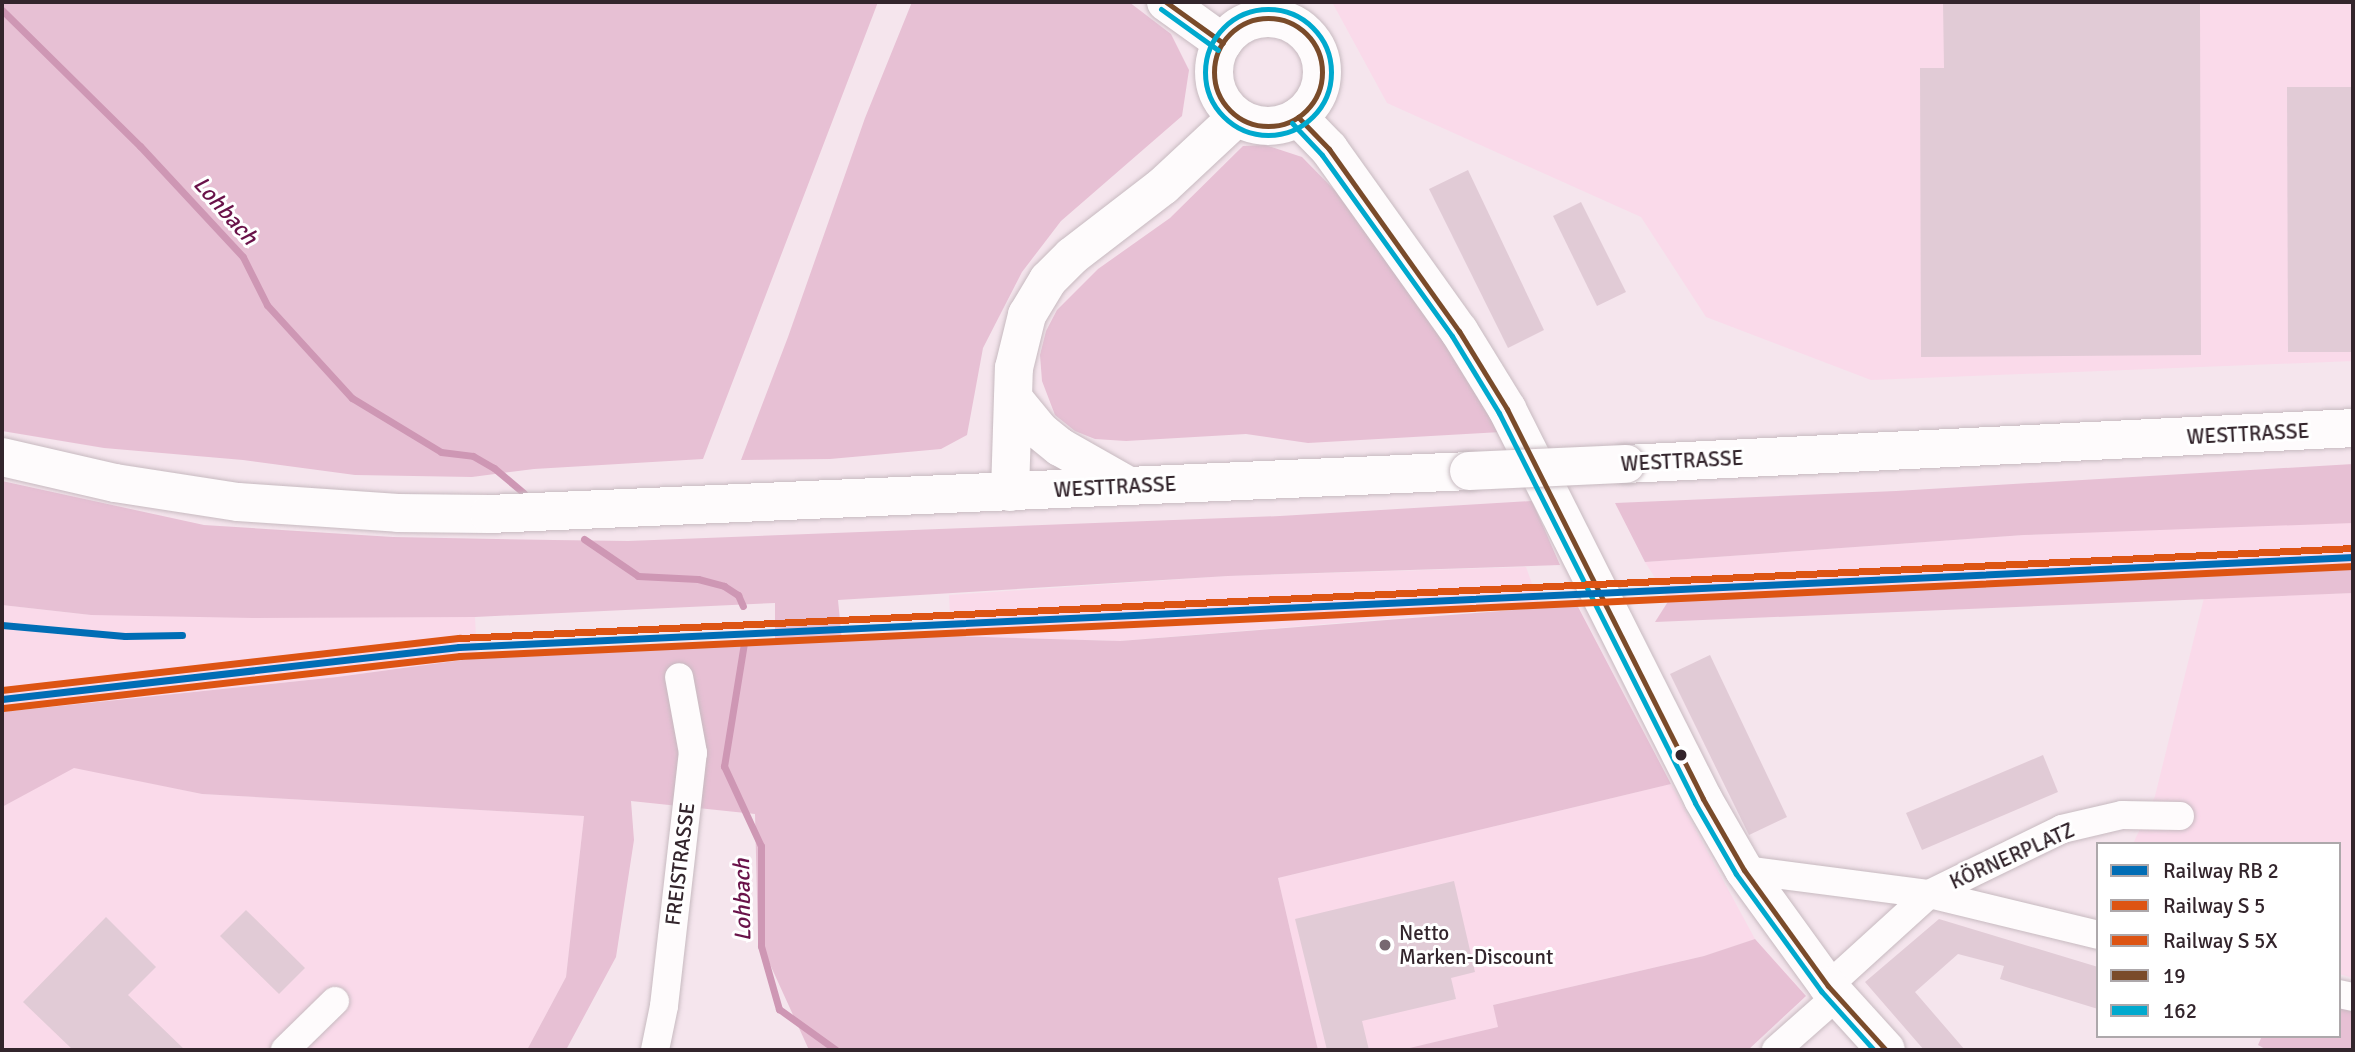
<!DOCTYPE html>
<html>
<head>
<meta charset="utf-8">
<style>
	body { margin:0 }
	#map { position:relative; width:2355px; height:1052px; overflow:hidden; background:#f5e5ed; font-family:Signika,sans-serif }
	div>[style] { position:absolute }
	.built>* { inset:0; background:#fadaea }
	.green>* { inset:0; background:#e7c0d4 }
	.stream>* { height:7px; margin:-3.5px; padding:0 3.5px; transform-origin:3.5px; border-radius:3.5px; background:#ce97b4 }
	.building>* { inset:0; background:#e1cbd6 }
	.roads { filter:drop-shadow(0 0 2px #c7bac0) drop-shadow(0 0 2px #c7bac0) }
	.street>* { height:28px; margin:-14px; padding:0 14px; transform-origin:14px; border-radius:14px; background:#fefbfc }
	.secondary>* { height:38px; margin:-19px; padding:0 19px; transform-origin:19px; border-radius:19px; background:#fefbfc }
	.secondary>.ring { margin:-19px; padding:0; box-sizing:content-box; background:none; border:38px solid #fefbfc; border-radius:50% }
	.bridges { filter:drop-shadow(0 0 2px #c7bac0) drop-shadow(0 0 2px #c7bac0) }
	.secondary-bridge>* { height:38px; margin:-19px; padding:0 19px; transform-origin:19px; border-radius:19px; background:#fefbfc }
	.bus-1>* { height:5px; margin:-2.5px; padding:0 2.5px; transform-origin:2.5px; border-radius:2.5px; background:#7a4b2a }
	.bus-1>.ring { margin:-2.5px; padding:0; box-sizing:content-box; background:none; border:5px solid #7a4b2a; border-radius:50% }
	.bus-2>* { height:5px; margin:-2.5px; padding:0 2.5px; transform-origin:2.5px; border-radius:2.5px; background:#00a9ce }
	.bus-2>.ring { margin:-2.5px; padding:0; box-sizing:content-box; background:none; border:5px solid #00a9ce; border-radius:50% }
	.rail-1>* { height:7px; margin:-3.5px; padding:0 3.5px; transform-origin:3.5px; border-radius:3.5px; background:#006db5 }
	.rail-2>* { height:7px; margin:-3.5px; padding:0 3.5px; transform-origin:3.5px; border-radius:3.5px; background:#dd5413 }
	.rail-3>* { height:7px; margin:-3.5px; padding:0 3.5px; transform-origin:3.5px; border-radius:3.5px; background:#dd5413 }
	.dots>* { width:19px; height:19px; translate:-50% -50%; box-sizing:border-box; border:4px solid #fff; border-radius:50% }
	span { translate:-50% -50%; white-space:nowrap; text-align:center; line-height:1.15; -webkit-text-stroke:6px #fff; paint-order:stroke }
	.street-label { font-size:21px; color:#33252c }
	.poi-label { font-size:21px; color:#33252c }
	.left { translate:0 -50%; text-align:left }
	.water-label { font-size:23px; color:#691249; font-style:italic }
	.frame { position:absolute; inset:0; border:4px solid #33252c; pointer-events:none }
	.legend { position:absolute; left:2096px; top:842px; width:245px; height:196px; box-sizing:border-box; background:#fff; border:2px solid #ada8ab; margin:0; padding:9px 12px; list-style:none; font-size:21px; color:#33252c }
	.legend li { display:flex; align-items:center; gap:14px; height:35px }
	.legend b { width:35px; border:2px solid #ada8ab }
</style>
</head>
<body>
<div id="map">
	<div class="built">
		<i style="clip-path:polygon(1332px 2px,2353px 2px,2353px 361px,1871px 380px,1706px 317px,1641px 217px,1387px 103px)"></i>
		<i style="clip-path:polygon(2304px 522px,2353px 523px,2353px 569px,1669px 600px,1645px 562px,2024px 535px)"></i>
		<i style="clip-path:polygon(1526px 567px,1540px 606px,1120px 641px,951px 636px,949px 595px,1228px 576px)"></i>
		<i style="clip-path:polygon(2353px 593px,2353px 978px,2339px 974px,2339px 844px,2133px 844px,2155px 796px,2204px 598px)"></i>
		<i style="clip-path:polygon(2px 605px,91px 615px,475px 617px,477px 658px,337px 677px,2px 712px)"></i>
		<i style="clip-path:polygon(74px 767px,202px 794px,584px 816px,566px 977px,527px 1050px,2px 1050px,2px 807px)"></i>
		<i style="clip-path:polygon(1671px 784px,1755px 939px,1704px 956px,1493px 1005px,1499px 1027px,1401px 1050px,1318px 1050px,1278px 878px)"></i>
	</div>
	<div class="green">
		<i style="clip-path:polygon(2px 2px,878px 2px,703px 459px,534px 469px,472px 477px,355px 475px,243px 460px,104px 448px,2px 431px)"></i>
		<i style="clip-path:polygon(912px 2px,1129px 2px,1171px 34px,1189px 70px,1182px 116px,1061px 221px,1022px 272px,983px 348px,967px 435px,941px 449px,830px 459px,741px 460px,788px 337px,865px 118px)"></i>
		<i style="clip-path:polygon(1265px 145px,1302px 157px,1352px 208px,1431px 314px,1501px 432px,1308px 443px,1246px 434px,1126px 441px,1095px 439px,1075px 431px,1055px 415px,1042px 381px,1040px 355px,1046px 331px,1057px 310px,1098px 269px,1170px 218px,1243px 146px)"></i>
		<i style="clip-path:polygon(2353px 464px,2353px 523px,2024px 535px,1645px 562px,1615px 503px,1896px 491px)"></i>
		<i style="clip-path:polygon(2px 481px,204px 525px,393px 537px,554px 540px,628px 541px,1280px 516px,1532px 501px,1560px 565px,1228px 576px,838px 600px,842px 641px,951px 636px,1120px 641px,1577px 605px,1671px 784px,1278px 878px,1318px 1050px,809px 1050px,758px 938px,755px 814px,631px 801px,634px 840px,616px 957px,566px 1050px,527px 1050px,566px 977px,584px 816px,202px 794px,74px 768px,2px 807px,2px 712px,337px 677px,477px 658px,775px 644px,775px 603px,475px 617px,253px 618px,91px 615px,2px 605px)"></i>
		<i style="clip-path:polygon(2353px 569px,2353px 593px,1655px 622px,1669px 600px)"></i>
		<i style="clip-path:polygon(1755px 939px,1806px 996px,1748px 1050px,1401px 1050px,1498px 1027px,1493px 1005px,1704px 956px)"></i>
		<i style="clip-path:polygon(2339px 1004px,2353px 1008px,2353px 1050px,2267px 1050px,2258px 1045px,2262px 1036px,2339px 1036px)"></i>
	</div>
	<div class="stream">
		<i style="left:2px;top:10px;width:194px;rotate:44.6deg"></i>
		<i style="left:140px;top:146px;width:151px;rotate:47.1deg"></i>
		<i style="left:243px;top:257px;width:54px;rotate:63.4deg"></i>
		<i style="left:267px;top:305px;width:126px;rotate:47.6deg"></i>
		<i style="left:352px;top:398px;width:104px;rotate:31.2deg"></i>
		<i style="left:441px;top:452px;width:32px;rotate:7deg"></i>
		<i style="left:473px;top:456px;width:24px;rotate:30deg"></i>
		<i style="left:494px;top:468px;width:39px;rotate:40deg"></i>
		<i style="left:584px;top:539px;width:65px;rotate:34.4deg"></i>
		<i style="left:638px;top:576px;width:60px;rotate:2.9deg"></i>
		<i style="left:698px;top:579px;width:27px;rotate:15deg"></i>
		<i style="left:724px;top:586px;width:17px;rotate:33deg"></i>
		<i style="left:738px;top:595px;width:12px;rotate:66deg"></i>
		<i style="left:744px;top:643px;width:125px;rotate:99.2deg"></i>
		<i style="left:724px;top:766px;width:88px;rotate:65.2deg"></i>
		<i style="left:761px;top:846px;width:100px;rotate:90deg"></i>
		<i style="left:761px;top:946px;width:66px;rotate:74.1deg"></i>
		<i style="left:779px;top:1009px;width:70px;rotate:35.7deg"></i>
	</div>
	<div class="building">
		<i style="clip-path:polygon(1943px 2px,2200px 2px,2201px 355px,1921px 357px,1920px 68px,1944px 68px)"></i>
		<i style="clip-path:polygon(2287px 87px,2353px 87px,2353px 352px,2288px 352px)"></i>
		<i style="clip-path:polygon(1468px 170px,1544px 330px,1508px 348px,1429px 189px)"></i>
		<i style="clip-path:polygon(1581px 202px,1626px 292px,1597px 306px,1553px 216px)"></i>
		<i style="clip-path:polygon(1710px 655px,1787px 817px,1749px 835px,1670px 674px)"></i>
		<i style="clip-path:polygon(2043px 755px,2058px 792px,1922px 850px,1906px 813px)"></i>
		<i style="clip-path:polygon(1454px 881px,1475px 972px,1451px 978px,1456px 999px,1362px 1021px,1369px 1050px,1327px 1050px,1295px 919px)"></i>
		<i style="clip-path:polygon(246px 910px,305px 968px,279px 994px,220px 936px)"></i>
		<i style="clip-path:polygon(106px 917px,156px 967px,128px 995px,185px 1050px,73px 1050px,23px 1002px)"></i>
		<i style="clip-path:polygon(1939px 919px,2098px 967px,2098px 1009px,2000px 979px,2004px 966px,1958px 954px,1915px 992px,1965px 1050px,1924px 1050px,1865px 982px)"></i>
	</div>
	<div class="roads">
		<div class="street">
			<i style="left:1744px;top:870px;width:187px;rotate:7.4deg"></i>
			<i style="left:1929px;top:894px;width:148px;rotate:-26deg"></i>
			<i style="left:2062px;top:829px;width:62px;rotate:-13.1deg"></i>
			<i style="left:2122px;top:815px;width:58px;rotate:1deg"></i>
			<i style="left:1828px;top:986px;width:137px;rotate:-42.3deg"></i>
			<i style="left:1929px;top:894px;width:174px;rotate:13.6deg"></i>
			<i style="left:2339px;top:994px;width:14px;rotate:12deg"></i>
			<i style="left:285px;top:1050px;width:70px;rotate:-44.4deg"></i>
			<i style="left:655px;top:1050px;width:45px;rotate:-78.4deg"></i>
			<i style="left:664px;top:1006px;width:255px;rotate:-83.5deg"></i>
			<i style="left:693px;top:753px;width:77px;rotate:-100.4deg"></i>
			<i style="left:1776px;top:1050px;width:81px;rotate:-41.5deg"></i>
		</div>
		<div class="secondary">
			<i style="left:1166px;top:2px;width:70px;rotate:35.7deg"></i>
			<i class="ring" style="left:1214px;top:18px;width:70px;height:70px"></i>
			<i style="left:1298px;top:117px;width:45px;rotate:45.9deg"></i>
			<i style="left:1329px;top:149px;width:224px;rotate:54.5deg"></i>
			<i style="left:1459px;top:331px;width:92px;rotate:58.4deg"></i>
			<i style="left:1507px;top:409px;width:436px;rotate:63.3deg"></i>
			<i style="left:1703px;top:799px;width:82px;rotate:60deg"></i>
			<i style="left:1744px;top:870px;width:143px;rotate:54.1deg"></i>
			<i style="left:1828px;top:986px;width:86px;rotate:47.8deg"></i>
			<i style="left:1013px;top:398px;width:43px;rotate:50.7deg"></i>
			<i style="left:1040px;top:431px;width:26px;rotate:39deg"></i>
			<i style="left:1060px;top:447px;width:77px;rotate:29.6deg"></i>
			<i style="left:2px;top:457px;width:116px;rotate:13deg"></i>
			<i style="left:115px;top:483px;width:124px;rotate:8.8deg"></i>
			<i style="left:238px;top:502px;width:160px;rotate:3.9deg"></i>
			<i style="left:398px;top:513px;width:91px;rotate:0.6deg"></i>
			<i style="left:489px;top:514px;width:981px;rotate:-2.51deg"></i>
			<i style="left:1626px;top:464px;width:728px;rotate:-2.83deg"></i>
			<i style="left:1010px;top:492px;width:124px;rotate:-88.2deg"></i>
			<i style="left:1014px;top:368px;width:55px;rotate:-76.2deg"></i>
			<i style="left:1027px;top:315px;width:41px;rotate:-59deg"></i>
			<i style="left:1048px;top:280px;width:34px;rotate:-45deg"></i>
			<i style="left:1072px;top:256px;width:115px;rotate:-37.6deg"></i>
			<i style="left:1163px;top:186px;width:101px;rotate:-43deg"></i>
		</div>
	</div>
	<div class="bridges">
		<div class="secondary-bridge">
			<i style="left:1469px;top:471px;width:157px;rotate:-2.6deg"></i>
		</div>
	</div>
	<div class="bus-1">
		<i style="left:1166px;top:2px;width:70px;rotate:35.7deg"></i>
		<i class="ring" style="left:1214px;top:18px;width:103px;height:103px"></i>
		<i style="left:1298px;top:117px;width:45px;rotate:45.9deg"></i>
		<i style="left:1329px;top:149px;width:224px;rotate:54.5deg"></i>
		<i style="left:1459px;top:331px;width:92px;rotate:58.4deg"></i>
		<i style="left:1507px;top:409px;width:436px;rotate:63.3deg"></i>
		<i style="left:1703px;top:799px;width:82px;rotate:60deg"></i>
		<i style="left:1744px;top:870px;width:143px;rotate:54.1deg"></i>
		<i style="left:1828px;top:986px;width:86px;rotate:47.8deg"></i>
	</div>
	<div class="bus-2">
		<i style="left:1161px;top:9px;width:70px;rotate:35.7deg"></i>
		<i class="ring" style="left:1205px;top:9px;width:121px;height:121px"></i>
		<i style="left:1292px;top:123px;width:44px;rotate:46.8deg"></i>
		<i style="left:1322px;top:155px;width:223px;rotate:54.3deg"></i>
		<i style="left:1452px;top:336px;width:90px;rotate:58.6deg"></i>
		<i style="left:1499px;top:413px;width:436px;rotate:63.3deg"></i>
		<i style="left:1695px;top:803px;width:82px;rotate:60deg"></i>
		<i style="left:1736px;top:874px;width:145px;rotate:54deg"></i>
		<i style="left:1821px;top:991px;width:79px;rotate:48.1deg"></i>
	</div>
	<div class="rail-1">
		<i style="left:2px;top:625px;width:123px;rotate:5.1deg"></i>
		<i style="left:125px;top:636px;width:57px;rotate:-1deg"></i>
		<i style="left:2px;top:699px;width:460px;rotate:-6.5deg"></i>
		<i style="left:459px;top:647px;width:1896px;rotate:-2.72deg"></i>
	</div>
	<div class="rail-2">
		<i style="left:3px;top:708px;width:460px;rotate:-6.5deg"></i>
		<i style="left:460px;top:656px;width:1895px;rotate:-2.72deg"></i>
	</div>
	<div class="rail-3">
		<i style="left:2px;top:690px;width:460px;rotate:-6.5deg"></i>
		<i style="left:459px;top:638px;width:1896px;rotate:-2.72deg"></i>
	</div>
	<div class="dots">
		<i style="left:1681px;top:755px;background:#33252c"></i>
		<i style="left:1385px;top:945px;background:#776870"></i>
	</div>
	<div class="street-label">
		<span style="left:2248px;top:434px;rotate:-3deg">WESTTRASSE</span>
		<span style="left:1682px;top:461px;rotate:-3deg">WESTTRASSE</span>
		<span style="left:1115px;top:487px;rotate:-3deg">WESTTRASSE</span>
		<span style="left:2012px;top:856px;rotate:-24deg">KÖRNERPLATZ</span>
		<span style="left:680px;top:864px;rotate:-83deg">FREISTRASSE</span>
	</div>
	<div class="poi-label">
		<span class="left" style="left:1399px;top:945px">Netto<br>Marken-Discount</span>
	</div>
	<div class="water-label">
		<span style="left:225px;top:211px;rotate:48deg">Lohbach</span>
		<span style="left:743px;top:900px;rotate:-91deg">Lohbach</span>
	</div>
	<div class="frame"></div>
	<ul class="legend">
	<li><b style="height:9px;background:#006db5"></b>Railway RB 2</li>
	<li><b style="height:9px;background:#dd5413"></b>Railway S 5</li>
	<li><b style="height:9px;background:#dd5413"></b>Railway S 5X</li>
	<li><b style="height:9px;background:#7a4b2a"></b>19</li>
	<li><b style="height:9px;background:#00a9ce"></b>162</li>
	</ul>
</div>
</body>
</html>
